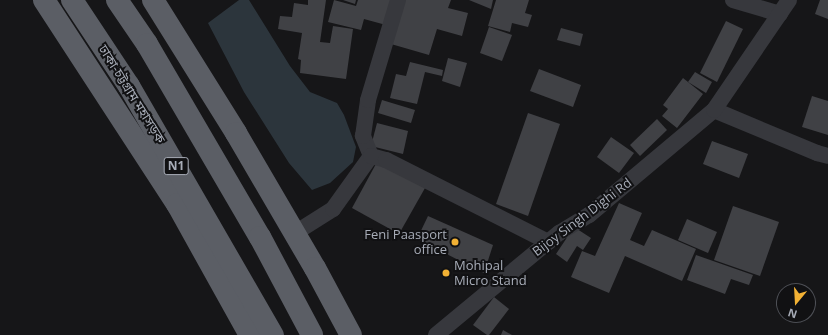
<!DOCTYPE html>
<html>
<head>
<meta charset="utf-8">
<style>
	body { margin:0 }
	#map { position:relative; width:828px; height:335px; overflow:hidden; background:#161618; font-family:"Open Sans","Noto Sans Bengali",sans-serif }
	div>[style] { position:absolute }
	.water>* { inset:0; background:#2c353c }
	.building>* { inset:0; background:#404145 }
	.minor>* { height:16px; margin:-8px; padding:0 8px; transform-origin:8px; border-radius:8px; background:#37383d }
	.trunk>* { height:22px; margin:-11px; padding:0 11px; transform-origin:11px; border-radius:11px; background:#5b5e65 }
	.dots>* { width:11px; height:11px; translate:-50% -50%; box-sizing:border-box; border:2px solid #111113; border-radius:50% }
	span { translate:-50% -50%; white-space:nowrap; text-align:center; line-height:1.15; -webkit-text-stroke:4px #111113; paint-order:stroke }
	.shield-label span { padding:1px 3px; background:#111113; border:1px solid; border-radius:3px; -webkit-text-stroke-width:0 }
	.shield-label { font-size:12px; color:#a8adb8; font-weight:700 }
	.street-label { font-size:13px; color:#a8adb8 }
	.poi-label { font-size:13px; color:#a8adb8 }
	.right { translate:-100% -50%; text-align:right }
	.left { translate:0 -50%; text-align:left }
	.north { position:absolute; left:776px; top:283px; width:40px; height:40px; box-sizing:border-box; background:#111113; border:1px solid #4d4f55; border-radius:50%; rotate:198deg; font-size:11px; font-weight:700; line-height:16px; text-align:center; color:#a8adb8 }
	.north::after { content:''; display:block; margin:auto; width:14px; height:18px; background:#f2b134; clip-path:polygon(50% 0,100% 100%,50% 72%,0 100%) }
</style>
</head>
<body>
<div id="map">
	<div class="water">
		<i style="clip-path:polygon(239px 0,249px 0,290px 66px,310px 92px,337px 103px,344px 115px,356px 147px,353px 162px,330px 183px,312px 190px,289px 163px,244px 92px,208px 23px)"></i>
	</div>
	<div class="building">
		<i style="clip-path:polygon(308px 0,326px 0,320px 42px,330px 43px,333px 26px,353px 29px,346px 79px,300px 73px,301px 60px,298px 59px,302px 33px,278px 29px,280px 16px,292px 17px,294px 3px,308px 5px)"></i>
		<i style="clip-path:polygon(334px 0,356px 6px,358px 0,392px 0,386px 25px,364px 19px,361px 30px,328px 22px)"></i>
		<i style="clip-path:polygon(343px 0,356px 0,355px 4px)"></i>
		<i style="clip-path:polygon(404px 0,451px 0,448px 8px,468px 13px,462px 36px,437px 29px,429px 55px,391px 44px)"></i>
		<i style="clip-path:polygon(469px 0,493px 0,491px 9px)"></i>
		<i style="clip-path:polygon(496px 0,529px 0,525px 13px,532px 15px,528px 27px,512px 23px,510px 32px,488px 26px)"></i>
		<i style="clip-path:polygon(820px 0,828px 0,828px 19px,815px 14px)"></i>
		<i style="clip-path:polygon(726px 21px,743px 29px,717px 82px,700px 73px)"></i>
		<i style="clip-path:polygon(489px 27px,512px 35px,502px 61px,480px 53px)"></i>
		<i style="clip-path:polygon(561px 28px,583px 34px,580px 46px,557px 40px)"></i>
		<i style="clip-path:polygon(448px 58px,467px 63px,460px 87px,442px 81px)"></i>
		<i style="clip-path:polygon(410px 62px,443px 70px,442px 76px,425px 72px,417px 104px,390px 98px,396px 74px,406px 76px)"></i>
		<i style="clip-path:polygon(539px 69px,581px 85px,573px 107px,530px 91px)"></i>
		<i style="clip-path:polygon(695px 72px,712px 82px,706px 93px,688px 82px)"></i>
		<i style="clip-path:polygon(683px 78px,703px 94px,677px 128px,662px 116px,668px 109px,663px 105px)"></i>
		<i style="clip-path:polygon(812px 96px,828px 101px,828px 135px,802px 127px)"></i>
		<i style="clip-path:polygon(382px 100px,415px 110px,411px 123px,378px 113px)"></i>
		<i style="clip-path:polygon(528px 113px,560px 124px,528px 216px,496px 204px)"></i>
		<i style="clip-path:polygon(657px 119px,667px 130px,640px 156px,630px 145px)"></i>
		<i style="clip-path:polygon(377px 123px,408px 131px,403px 154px,371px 146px)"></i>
		<i style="clip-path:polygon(611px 137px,634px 153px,619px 173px,597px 157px)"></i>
		<i style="clip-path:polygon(712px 141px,748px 154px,739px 178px,703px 164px)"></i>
		<i style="clip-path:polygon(377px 162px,425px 188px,399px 234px,352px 208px)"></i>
		<i style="clip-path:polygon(619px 203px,642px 213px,630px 240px,644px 246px,652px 230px,696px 249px,682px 281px,625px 256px,609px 293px,571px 277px,582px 251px,595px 256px)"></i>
		<i style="clip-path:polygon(733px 206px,779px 222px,760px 276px,714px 260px)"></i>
		<i style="clip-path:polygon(428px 216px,493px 245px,484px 273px,417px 239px)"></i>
		<i style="clip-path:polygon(687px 219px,717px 232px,708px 253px,678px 240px)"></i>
		<i style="clip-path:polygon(574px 227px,591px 238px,583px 250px,577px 246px,567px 262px,556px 254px)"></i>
		<i style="clip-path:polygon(696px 255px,753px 275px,749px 285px,731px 279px,725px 294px,687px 280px)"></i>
		<i style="clip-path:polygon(494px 297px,509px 309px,489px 335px,487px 335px,473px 325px)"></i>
		<i style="clip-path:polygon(503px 330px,512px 335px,501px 335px)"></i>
	</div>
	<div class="minor">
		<i style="left:733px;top:0;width:49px;rotate:16.6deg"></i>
		<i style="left:714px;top:110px;width:112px;rotate:22.7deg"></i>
		<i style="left:817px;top:153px;width:11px;rotate:15deg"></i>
		<i style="left:371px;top:156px;width:22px;rotate:-112deg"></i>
		<i style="left:363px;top:136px;width:36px;rotate:-82deg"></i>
		<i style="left:368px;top:100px;width:104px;rotate:-73.3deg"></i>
		<i style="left:295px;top:233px;width:45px;rotate:-32.3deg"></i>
		<i style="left:333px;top:209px;width:65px;rotate:-54.4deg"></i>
		<i style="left:371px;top:156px;width:16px;rotate:15deg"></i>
		<i style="left:386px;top:160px;width:182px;rotate:26.8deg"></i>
		<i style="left:436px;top:335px;width:160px;rotate:-39.7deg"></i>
		<i style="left:559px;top:233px;width:35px;rotate:-31deg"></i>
		<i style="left:589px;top:215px;width:163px;rotate:-40deg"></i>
		<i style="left:714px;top:110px;width:133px;rotate:-55.7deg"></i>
	</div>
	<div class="trunk">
		<i style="left:44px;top:0;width:244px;rotate:56.9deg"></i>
		<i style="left:177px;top:204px;width:150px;rotate:60.9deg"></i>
		<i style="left:72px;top:0;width:103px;rotate:56.5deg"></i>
		<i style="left:129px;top:86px;width:288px;rotate:60deg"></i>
		<i style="left:117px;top:0;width:53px;rotate:55.7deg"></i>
		<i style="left:147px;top:44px;width:224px;rotate:59.7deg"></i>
		<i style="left:260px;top:237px;width:111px;rotate:62deg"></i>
		<i style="left:153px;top:0;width:157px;rotate:58deg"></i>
		<i style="left:236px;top:133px;width:156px;rotate:59.7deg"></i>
		<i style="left:315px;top:268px;width:76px;rotate:61.8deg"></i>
	</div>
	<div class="dots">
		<i style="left:455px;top:242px;background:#f2b134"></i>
		<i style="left:446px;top:273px;background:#f2b134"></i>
	</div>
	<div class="shield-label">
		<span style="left:176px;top:166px">N1</span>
	</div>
	<div class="street-label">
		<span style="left:132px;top:94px;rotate:58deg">ঢাকা-চট্টগ্রাম মহাসড়ক</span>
		<span style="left:582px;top:217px;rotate:-37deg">Bijoy Singh Dighi Rd</span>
	</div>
	<div class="poi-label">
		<span class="right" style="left:447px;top:242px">Feni Paasport<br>office</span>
		<span class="left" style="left:454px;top:273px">Mohipal<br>Micro Stand</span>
	</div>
	<div class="north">N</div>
</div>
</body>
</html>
